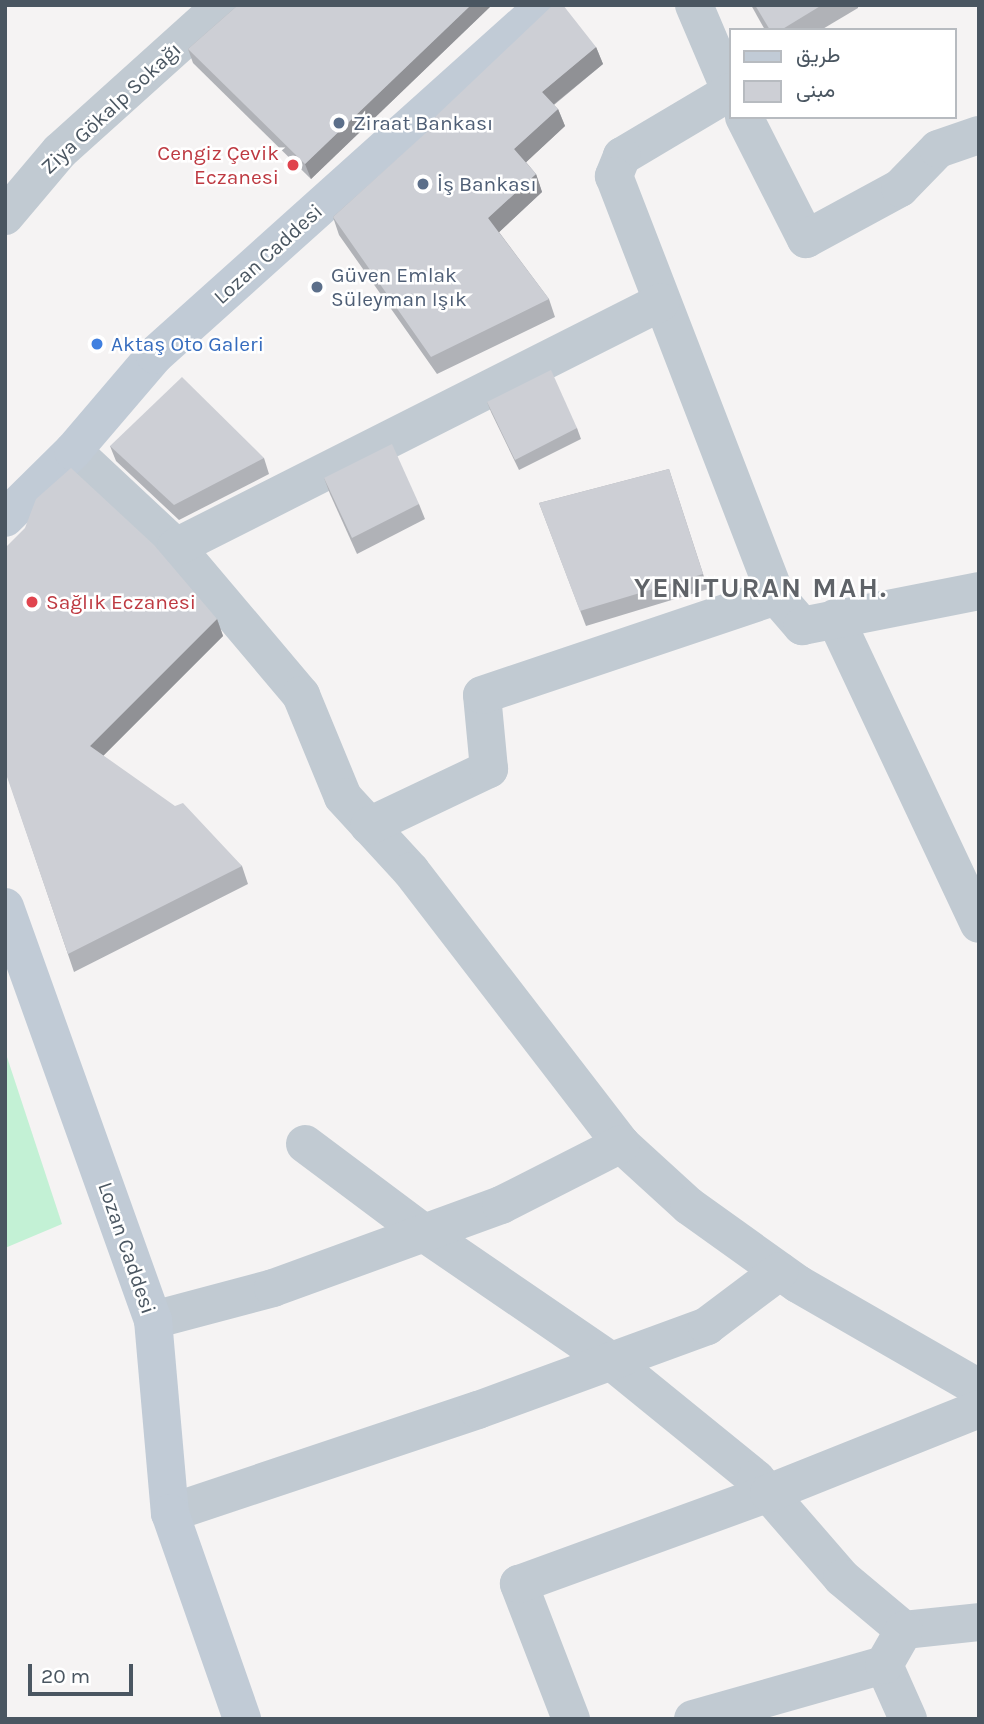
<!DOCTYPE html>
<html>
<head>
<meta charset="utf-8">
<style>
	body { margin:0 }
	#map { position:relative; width:984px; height:1724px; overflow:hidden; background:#f5f3f3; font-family:Karla,Vazirmatn,sans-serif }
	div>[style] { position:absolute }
	.green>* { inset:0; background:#c3f1d5 }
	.street>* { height:38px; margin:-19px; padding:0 19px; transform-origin:19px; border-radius:19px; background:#c1cad2 }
	.secondary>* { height:38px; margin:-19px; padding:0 19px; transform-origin:19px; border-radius:19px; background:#c1cbd6 }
	.wall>* { inset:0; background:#b0b2b7 }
	.shaded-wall>* { inset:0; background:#909195 }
	.building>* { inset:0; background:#cdcfd5 }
	.dots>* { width:19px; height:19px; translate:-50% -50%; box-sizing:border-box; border:4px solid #fff; border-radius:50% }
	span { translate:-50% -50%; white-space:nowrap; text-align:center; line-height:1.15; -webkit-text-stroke:5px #fff; paint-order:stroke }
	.street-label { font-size:21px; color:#4a5661 }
	.service-label { font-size:21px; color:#4e5e75 }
	.left { translate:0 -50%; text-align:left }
	.health-label { font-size:21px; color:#be3a42 }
	.right { translate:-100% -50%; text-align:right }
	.shop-label { font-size:21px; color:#366cbe }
	.district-label { font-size:28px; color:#5f6368; font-weight:700; letter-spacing:2px }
	.frame { position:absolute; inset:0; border:7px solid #4a5661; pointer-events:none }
	.legend { position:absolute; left:729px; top:28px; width:228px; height:91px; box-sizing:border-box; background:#fff; border:2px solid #b7bbc0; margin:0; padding:9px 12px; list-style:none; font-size:21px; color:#4a5661 }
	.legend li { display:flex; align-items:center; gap:14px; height:35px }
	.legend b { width:35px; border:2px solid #b7bbc0 }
	.scale { position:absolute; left:28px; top:1664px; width:105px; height:32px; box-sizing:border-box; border:4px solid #4a5661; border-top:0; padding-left:9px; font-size:21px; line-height:24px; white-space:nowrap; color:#4a5661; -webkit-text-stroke:5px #fff; paint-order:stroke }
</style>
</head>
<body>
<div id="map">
	<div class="green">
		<i style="clip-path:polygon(5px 1051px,62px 1224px,5px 1248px)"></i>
	</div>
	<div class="street">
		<i style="left:694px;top:5px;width:92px;rotate:67deg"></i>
		<i style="left:730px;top:92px;width:126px;rotate:149.3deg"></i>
		<i style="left:622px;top:156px;width:22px;rotate:112deg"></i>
		<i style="left:614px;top:176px;width:450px;rotate:68.9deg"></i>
		<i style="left:744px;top:117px;width:137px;rotate:63.1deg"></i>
		<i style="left:806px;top:239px;width:107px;rotate:-28.5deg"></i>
		<i style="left:900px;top:188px;width:54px;rotate:-45.7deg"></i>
		<i style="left:938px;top:149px;width:43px;rotate:-18.9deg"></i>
		<i style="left:5px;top:216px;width:85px;rotate:-49.8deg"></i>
		<i style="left:60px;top:151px;width:218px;rotate:-42deg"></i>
		<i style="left:73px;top:451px;width:141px;rotate:43deg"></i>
		<i style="left:176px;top:547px;width:194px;rotate:49.8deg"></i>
		<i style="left:301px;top:695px;width:110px;rotate:67.6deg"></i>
		<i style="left:343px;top:797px;width:100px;rotate:47.4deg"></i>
		<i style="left:411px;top:871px;width:344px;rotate:52.4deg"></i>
		<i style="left:621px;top:1144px;width:92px;rotate:42.4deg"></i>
		<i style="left:689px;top:1206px;width:134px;rotate:35.6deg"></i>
		<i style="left:798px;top:1284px;width:209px;rotate:29.9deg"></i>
		<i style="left:176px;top:547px;width:543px;rotate:-26.8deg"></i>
		<i style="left:835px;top:618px;width:338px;rotate:64.8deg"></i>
		<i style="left:369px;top:826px;width:133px;rotate:-25.4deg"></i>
		<i style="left:489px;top:769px;width:74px;rotate:-95.4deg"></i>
		<i style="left:482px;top:695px;width:310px;rotate:-18.6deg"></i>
		<i style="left:776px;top:596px;width:40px;rotate:49deg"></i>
		<i style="left:802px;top:626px;width:180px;rotate:-11.2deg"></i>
		<i style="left:305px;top:1144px;width:149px;rotate:36.8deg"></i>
		<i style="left:424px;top:1233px;width:227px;rotate:34.4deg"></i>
		<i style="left:611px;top:1361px;width:187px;rotate:39.1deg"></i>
		<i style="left:756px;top:1479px;width:131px;rotate:49deg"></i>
		<i style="left:842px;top:1578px;width:81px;rotate:40deg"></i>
		<i style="left:904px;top:1630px;width:75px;rotate:-6.1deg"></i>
		<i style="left:153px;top:1320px;width:124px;rotate:-14.9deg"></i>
		<i style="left:273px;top:1288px;width:243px;rotate:-20deg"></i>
		<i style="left:501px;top:1205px;width:135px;rotate:-26.9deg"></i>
		<i style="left:170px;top:1513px;width:325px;rotate:-18.5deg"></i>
		<i style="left:478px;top:1410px;width:244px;rotate:-20.1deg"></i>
		<i style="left:707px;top:1326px;width:91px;rotate:-37deg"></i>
		<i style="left:884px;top:1665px;width:59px;rotate:66deg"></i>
		<i style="left:571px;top:1719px;width:145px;rotate:-111.1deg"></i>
		<i style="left:519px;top:1584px;width:266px;rotate:-20deg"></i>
		<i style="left:769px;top:1493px;width:226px;rotate:-21.8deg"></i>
		<i style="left:693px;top:1719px;width:198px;rotate:-15.8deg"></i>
		<i style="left:884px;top:1665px;width:40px;rotate:-60.3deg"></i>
	</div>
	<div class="secondary">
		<i style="left:5px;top:518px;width:95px;rotate:-44.6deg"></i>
		<i style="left:73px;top:451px;width:126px;rotate:-49.5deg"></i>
		<i style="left:155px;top:355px;width:524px;rotate:-41.91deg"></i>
		<i style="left:5px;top:907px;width:439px;rotate:70.3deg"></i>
		<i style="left:153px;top:1320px;width:194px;rotate:85deg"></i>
		<i style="left:170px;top:1513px;width:218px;rotate:70.7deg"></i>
	</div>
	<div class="wall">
		<i style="clip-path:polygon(238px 5px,492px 5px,311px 179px,193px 63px,188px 49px)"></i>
		<i style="clip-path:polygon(751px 5px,858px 5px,858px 8px,821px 30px,765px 30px)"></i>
		<i style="clip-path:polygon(596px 47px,603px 64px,554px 105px,558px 109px,565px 126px,526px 162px,536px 174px,542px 192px,499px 232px,549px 299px,555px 317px,437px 374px,339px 235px,333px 217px,438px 123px,435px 117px)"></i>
		<i style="clip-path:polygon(487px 402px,577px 428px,581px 439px,519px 470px,491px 412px)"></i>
		<i style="clip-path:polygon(110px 446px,264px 458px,269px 474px,179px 520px,116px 461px)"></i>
		<i style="clip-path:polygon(669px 469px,708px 589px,586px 626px,539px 503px)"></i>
		<i style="clip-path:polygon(324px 478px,419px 504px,425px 519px,357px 554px,330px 494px)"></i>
		<i style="clip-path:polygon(25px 528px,217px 619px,223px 636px,103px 756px,242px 866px,248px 884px,74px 972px,7px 775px)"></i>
	</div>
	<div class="shaded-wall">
		<i style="clip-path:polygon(471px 5px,492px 5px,311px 179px,305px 164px)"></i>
		<i style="clip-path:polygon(596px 47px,603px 64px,548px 109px,542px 92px)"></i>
		<i style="clip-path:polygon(558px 109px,565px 126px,521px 167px,514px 149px)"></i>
		<i style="clip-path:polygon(536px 174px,542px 192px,495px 236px,488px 218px)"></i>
		<i style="clip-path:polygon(217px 619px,223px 636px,96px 763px,90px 746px)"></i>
	</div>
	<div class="building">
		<i style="clip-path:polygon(238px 5px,471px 5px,305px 164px,188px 49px)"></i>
		<i style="clip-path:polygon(553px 5px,563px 5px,596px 47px,542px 92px,558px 109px,514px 149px,536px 174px,488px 218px,549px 299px,431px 357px,333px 217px,439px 121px,435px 117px)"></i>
		<i style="clip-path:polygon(755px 5px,822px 5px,781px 30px,770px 30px)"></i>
		<i style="clip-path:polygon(551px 370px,577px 428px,515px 460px,487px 402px)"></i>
		<i style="clip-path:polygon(182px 377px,264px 458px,174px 505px,110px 446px)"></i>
		<i style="clip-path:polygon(392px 444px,419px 504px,352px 538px,324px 478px)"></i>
		<i style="clip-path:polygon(71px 468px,154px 545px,217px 619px,90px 746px,175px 806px,183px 803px,242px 866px,68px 954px,5px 771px,5px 548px,25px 528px,36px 499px)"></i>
		<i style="clip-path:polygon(669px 469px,703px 574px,580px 611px,539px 503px)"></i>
	</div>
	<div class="dots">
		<i style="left:339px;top:123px;background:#5c6f8a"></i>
		<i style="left:293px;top:165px;background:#e0444e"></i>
		<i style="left:423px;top:184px;background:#5c6f8a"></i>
		<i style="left:317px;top:287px;background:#5c6f8a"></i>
		<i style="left:97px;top:344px;background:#3f7fe0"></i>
		<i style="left:32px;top:602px;background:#e0444e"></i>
	</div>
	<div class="street-label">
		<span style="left:111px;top:108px;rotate:-43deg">Ziya Gökalp Sokağı</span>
		<span style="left:268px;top:254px;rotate:-42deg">Lozan Caddesi</span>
		<span style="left:127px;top:1248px;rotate:71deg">Lozan Caddesi</span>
	</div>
	<div class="service-label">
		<span class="left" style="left:353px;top:123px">Ziraat Bankası</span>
		<span class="left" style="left:437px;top:184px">İş Bankası</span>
		<span class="left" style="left:331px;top:287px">Güven Emlak<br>Süleyman Işık</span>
	</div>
	<div class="health-label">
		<span class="right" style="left:279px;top:165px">Cengiz Çevik<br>Eczanesi</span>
		<span class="left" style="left:46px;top:602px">Sağlık Eczanesi</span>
	</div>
	<div class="shop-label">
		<span class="left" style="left:111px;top:344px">Aktaş Oto Galeri</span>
	</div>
	<div class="district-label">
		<span style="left:761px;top:588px">YENITURAN MAH.</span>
	</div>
	<div class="frame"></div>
	<ul class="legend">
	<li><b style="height:9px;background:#c1cbd6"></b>طريق</li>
	<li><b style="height:19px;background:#cdcfd5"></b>مبنى</li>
	</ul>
	<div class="scale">20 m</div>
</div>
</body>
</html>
